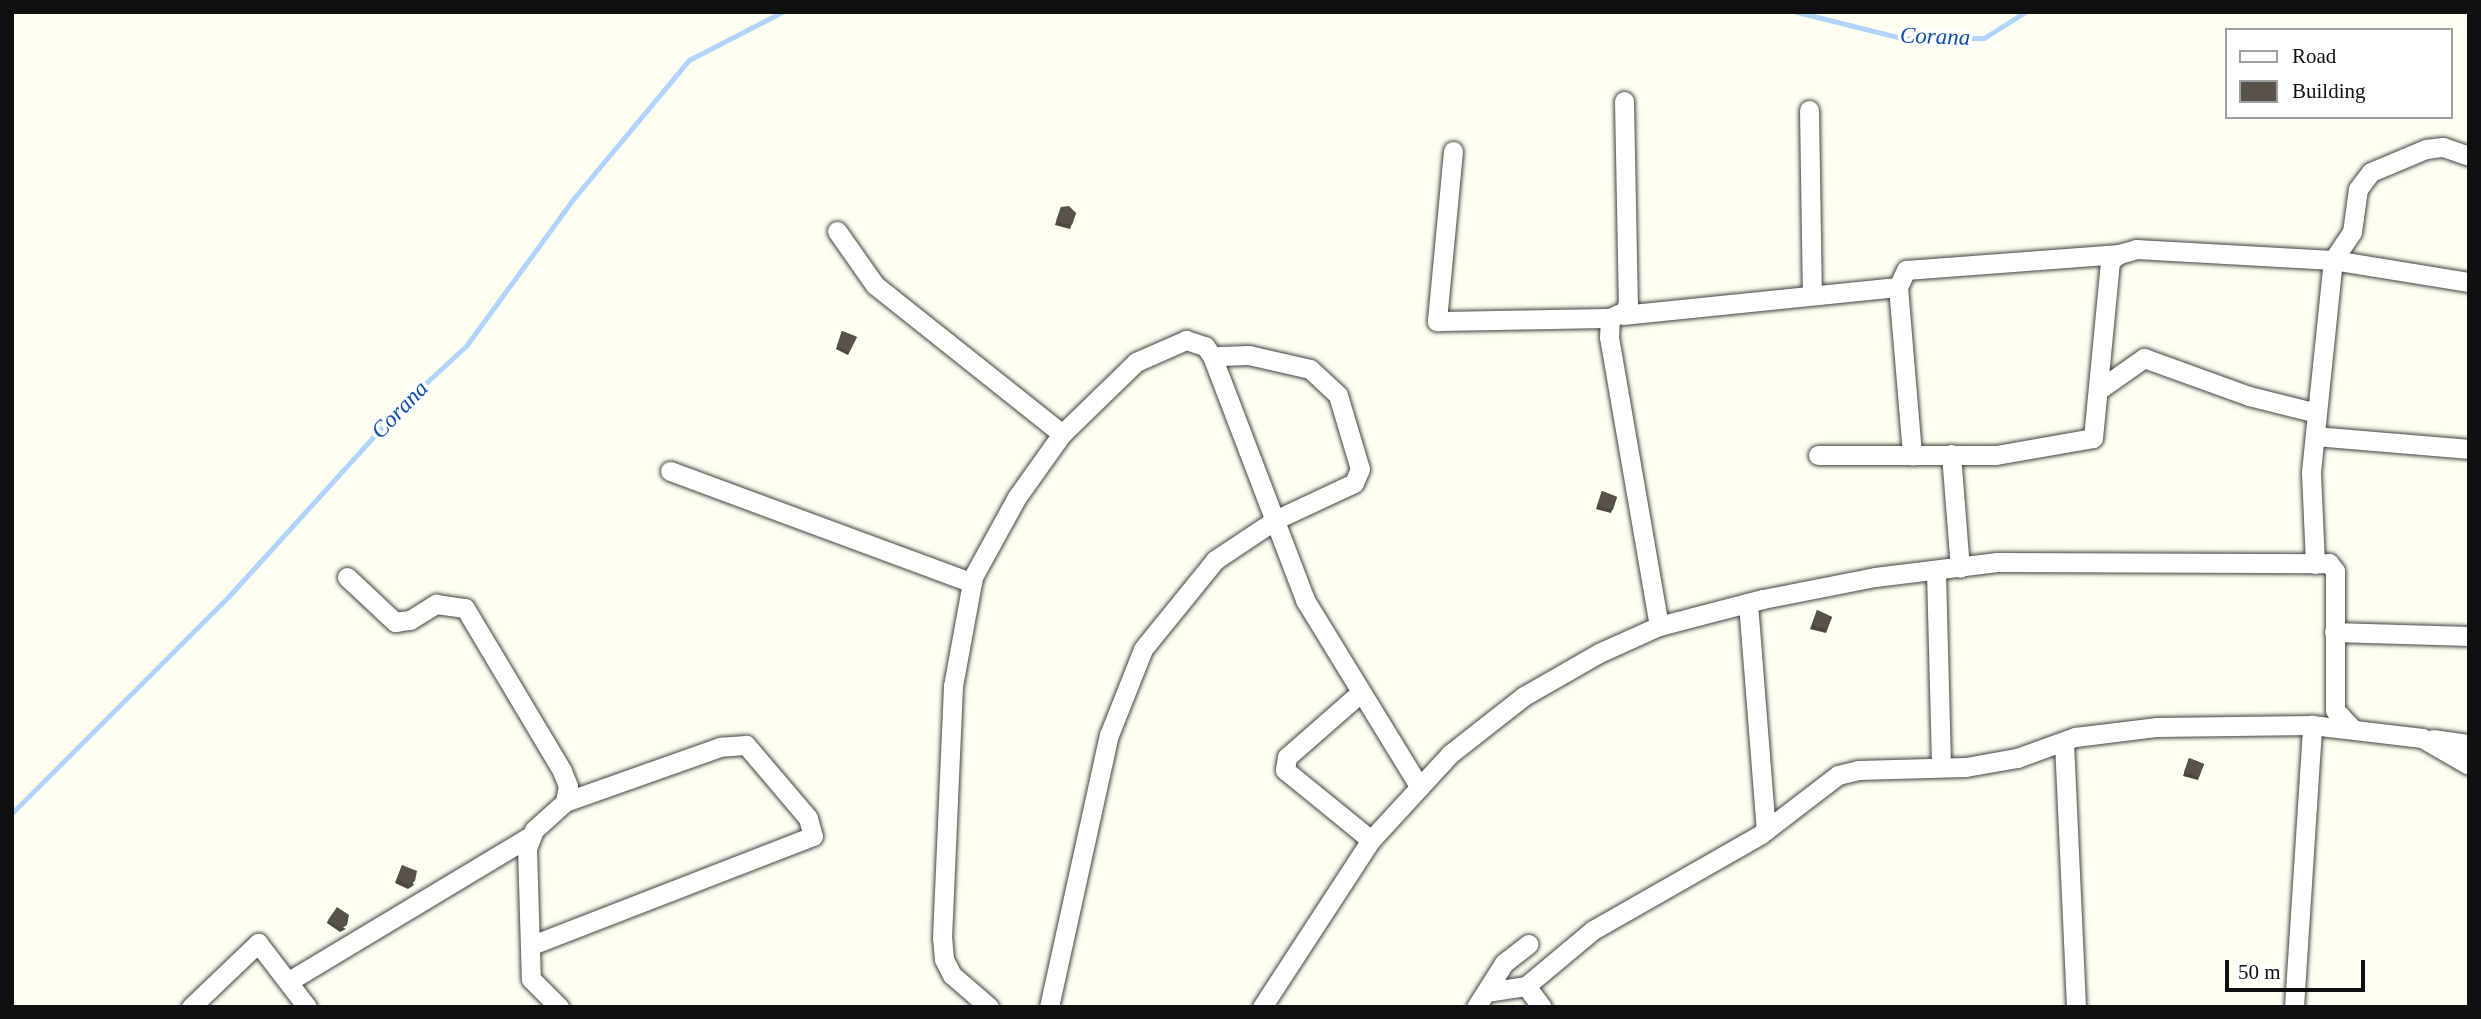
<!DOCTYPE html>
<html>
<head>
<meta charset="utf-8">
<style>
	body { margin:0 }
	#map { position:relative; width:2481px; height:1019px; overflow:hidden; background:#fffff1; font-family:Georgia,serif }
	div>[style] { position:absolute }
	.stream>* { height:5px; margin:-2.5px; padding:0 2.5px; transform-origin:2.5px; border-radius:2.5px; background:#b0d3fd }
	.roads { filter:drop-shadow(0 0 2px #424242) drop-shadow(0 0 2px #424242) }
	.minor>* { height:19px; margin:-9.5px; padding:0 9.5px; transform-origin:9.5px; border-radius:9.5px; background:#fff }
	.wall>* { inset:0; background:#4d4740 }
	.building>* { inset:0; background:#59524a }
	span { translate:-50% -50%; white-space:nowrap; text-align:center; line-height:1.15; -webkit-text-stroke:7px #fff; paint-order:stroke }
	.water-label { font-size:23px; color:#0a4cb0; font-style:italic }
	.frame { position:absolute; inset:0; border:14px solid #0f0f0f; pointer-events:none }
	.legend { position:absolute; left:2225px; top:28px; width:228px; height:91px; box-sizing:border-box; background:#fff; border:2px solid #9f9f9f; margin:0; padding:9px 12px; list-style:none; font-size:21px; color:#0f0f0f }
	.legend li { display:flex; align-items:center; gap:14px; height:35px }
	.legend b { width:35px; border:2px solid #9f9f9f }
	.scale { position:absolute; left:2225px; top:960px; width:140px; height:32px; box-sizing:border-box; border:4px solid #0f0f0f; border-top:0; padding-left:9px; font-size:21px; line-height:24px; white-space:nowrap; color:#0f0f0f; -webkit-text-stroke:5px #fff; paint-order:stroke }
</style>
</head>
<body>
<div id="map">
	<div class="stream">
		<i style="left:1797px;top:12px;width:107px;rotate:14deg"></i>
		<i style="left:1901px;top:38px;width:83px"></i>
		<i style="left:1984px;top:38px;width:49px;rotate:-32.4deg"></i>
		<i style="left:12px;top:813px;width:307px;rotate:-45deg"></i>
		<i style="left:229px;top:596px;width:258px;rotate:-47.8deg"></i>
		<i style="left:402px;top:405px;width:87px;rotate:-42.7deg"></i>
		<i style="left:466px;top:346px;width:183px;rotate:-53.9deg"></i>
		<i style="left:574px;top:198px;width:180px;rotate:-50.2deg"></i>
		<i style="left:689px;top:60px;width:105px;rotate:-27.3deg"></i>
	</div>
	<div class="roads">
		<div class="minor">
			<i style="left:1624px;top:101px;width:202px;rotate:88.9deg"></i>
			<i style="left:1628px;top:303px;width:9px;rotate:111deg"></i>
			<i style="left:1625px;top:311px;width:17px;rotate:155deg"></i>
			<i style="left:1610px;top:318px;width:19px;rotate:93deg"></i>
			<i style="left:1609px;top:337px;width:293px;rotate:80.2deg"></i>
			<i style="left:1809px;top:110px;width:185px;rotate:89.1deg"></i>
			<i style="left:1453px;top:151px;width:171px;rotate:95.4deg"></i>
			<i style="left:1437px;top:321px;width:173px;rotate:-1deg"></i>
			<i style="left:837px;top:231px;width:66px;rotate:54.9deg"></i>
			<i style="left:875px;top:285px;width:239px;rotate:38.5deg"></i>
			<i style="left:1898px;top:287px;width:19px;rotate:-65deg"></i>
			<i style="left:1906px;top:270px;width:214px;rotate:-4.3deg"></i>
			<i style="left:1622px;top:315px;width:277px;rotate:-5.8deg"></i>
			<i style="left:1898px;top:287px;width:169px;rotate:85.2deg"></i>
			<i style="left:2100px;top:389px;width:54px;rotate:-35.2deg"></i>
			<i style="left:2144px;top:358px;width:112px;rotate:19.9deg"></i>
			<i style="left:2249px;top:396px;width:70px;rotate:14deg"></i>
			<i style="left:2315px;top:436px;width:155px;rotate:4.8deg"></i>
			<i style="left:1951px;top:454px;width:114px;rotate:85.5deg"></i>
			<i style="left:1818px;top:455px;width:178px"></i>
			<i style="left:1996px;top:455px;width:98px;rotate:-9.9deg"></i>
			<i style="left:2093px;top:438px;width:178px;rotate:-84.5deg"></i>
			<i style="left:2110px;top:261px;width:11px;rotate:-38deg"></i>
			<i style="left:2119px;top:254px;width:18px;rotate:-16deg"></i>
			<i style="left:2136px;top:249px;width:197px;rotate:3.2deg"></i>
			<i style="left:2333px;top:260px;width:138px;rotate:9.2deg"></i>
			<i style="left:670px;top:471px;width:322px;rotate:20.3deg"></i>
			<i style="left:2315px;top:564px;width:92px;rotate:-92.5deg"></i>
			<i style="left:2311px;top:472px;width:213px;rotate:-84.1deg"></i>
			<i style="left:2333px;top:260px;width:34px;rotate:-56deg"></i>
			<i style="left:2352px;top:232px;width:43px;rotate:-82.1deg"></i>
			<i style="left:2358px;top:189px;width:21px;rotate:-53deg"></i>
			<i style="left:2371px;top:172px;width:60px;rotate:-22.7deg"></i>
			<i style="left:2426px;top:149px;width:17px;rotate:-7deg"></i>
			<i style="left:2443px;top:147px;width:28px;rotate:19deg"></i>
			<i style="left:1936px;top:572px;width:192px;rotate:88.5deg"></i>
			<i style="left:347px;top:577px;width:66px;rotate:43.2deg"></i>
			<i style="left:395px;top:622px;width:15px;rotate:-8deg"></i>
			<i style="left:410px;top:620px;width:31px;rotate:-32deg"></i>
			<i style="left:436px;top:604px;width:29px;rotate:8deg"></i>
			<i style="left:465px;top:608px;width:190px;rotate:59.2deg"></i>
			<i style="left:562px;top:771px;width:16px;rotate:68deg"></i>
			<i style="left:568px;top:786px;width:16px;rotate:101deg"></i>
			<i style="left:565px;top:802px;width:42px;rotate:137.9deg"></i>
			<i style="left:534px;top:830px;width:19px;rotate:111deg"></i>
			<i style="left:527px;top:848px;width:131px;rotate:88.3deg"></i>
			<i style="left:531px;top:979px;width:40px;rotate:45deg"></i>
			<i style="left:1748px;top:603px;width:228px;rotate:85.5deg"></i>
			<i style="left:2334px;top:632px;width:135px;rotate:1.7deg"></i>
			<i style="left:1359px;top:694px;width:96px;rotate:138.8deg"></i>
			<i style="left:1287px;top:757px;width:13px;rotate:99deg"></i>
			<i style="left:1285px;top:770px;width:111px;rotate:39.1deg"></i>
			<i style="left:2433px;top:739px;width:36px;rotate:8deg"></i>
			<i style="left:2064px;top:742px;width:265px;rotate:87.4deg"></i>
			<i style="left:532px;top:945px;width:301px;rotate:-21.2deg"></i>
			<i style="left:813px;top:836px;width:19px;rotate:-106deg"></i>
			<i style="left:808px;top:818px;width:96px;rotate:-130.3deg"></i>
			<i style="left:746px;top:745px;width:26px;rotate:176deg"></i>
			<i style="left:720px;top:747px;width:164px;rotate:160.5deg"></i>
			<i style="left:289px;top:981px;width:278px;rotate:-31deg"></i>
			<i style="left:1526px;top:986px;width:26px;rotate:53deg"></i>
			<i style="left:1486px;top:992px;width:40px;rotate:-8.5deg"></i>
			<i style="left:1526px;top:986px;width:87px;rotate:-39.9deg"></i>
			<i style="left:1593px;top:930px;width:193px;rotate:-29.7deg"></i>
			<i style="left:1761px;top:834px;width:97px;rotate:-37.5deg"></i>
			<i style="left:1838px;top:775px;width:21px;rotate:-14deg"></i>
			<i style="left:1858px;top:770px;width:108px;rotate:-1.6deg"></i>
			<i style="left:1966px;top:767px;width:52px;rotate:-10deg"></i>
			<i style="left:2017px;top:758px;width:62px;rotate:-19.9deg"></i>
			<i style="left:2075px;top:737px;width:83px;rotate:-7deg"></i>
			<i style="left:2157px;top:727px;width:155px;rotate:-0.7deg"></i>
			<i style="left:2312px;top:725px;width:111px;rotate:6.7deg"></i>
			<i style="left:2422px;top:738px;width:54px;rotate:29.9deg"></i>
			<i style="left:191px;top:1007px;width:93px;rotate:-43.7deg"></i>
			<i style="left:258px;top:943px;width:81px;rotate:52.6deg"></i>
			<i style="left:989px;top:1007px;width:49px;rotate:-139.1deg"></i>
			<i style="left:952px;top:975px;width:18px;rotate:-117deg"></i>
			<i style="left:944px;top:959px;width:21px;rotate:-95deg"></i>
			<i style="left:942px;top:938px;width:252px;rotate:-87.5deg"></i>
			<i style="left:953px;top:686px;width:111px;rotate:-79.6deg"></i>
			<i style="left:973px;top:577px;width:91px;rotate:-61.2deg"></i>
			<i style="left:1017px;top:497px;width:77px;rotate:-54.5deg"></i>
			<i style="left:1062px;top:434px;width:103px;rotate:-44.2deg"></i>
			<i style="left:1136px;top:362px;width:55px;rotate:-23.7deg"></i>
			<i style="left:1186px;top:340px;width:20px;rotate:18deg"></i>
			<i style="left:1205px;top:346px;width:12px;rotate:55deg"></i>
			<i style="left:1212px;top:356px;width:261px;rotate:69.1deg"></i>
			<i style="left:1305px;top:600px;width:218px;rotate:58.5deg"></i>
			<i style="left:1049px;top:1007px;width:279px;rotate:-77.6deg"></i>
			<i style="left:1109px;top:735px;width:92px;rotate:-68.4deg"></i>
			<i style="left:1143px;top:649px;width:114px;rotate:-51deg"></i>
			<i style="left:1215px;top:560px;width:72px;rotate:-33.7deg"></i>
			<i style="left:1275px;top:520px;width:87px;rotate:-25.1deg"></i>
			<i style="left:1354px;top:483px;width:15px;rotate:-67deg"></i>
			<i style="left:1360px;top:469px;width:77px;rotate:-106.6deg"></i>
			<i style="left:1338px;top:395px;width:38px;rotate:-137deg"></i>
			<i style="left:1310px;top:369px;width:63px;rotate:-167.1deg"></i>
			<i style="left:1249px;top:355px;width:37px;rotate:178deg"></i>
			<i style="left:1262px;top:1007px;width:199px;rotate:-56.9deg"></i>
			<i style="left:1371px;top:840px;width:117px;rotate:-47.4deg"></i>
			<i style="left:1450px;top:754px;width:94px;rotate:-38.1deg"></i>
			<i style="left:1524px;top:696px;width:86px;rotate:-29.8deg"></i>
			<i style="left:1599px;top:653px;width:66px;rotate:-24.2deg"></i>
			<i style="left:1659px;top:626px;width:107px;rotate:-14.6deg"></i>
			<i style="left:1763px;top:599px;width:114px;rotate:-11.1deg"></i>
			<i style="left:1875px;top:577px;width:123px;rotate:-7deg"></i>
			<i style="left:1997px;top:562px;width:332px;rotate:0.2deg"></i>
			<i style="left:2329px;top:563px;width:10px;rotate:53deg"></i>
			<i style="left:2335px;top:571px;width:139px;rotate:90deg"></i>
			<i style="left:2335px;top:710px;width:25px;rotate:47deg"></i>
			<i style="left:1476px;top:1007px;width:52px;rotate:-57.5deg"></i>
			<i style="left:1504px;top:963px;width:31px;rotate:-38deg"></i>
			<i style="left:2294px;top:1007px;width:283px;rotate:-86.3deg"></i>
		</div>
	</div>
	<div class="wall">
		<i style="clip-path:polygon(1061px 207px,1076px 213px,1070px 229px,1055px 225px)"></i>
		<i style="clip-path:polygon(842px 331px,857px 337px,848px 355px,836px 349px)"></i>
		<i style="clip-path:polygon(1602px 491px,1617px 497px,1611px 513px,1596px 509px)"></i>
		<i style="clip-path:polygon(1817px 610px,1832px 617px,1826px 633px,1810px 629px)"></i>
		<i style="clip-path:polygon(2189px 758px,2204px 764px,2198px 780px,2183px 776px)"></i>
		<i style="clip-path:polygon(402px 865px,414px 885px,408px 889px,395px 883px)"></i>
		<i style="clip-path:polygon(328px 920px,346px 929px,340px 932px,327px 923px)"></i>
	</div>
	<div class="building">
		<i style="clip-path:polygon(1069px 206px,1076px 213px,1072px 225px,1056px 221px,1061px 207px)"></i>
		<i style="clip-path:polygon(842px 331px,857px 337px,849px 352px,837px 346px)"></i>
		<i style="clip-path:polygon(1602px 491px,1617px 497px,1613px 510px,1597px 506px)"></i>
		<i style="clip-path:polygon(1817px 610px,1832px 617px,1827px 629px,1812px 625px)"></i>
		<i style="clip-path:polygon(2189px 758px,2204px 764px,2199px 777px,2184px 772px)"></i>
		<i style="clip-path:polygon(402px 865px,417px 871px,415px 881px,409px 885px,397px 879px)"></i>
		<i style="clip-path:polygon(337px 907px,349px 915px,347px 925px,341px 929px,328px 920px)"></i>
	</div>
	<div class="water-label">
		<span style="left:1935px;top:37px;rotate:2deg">Corana</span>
		<span style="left:400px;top:410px;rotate:-46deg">Corana</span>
	</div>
	<div class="frame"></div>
	<ul class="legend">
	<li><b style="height:9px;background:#fff"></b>Road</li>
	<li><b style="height:19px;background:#59524a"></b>Building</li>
	</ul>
	<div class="scale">50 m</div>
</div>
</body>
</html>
